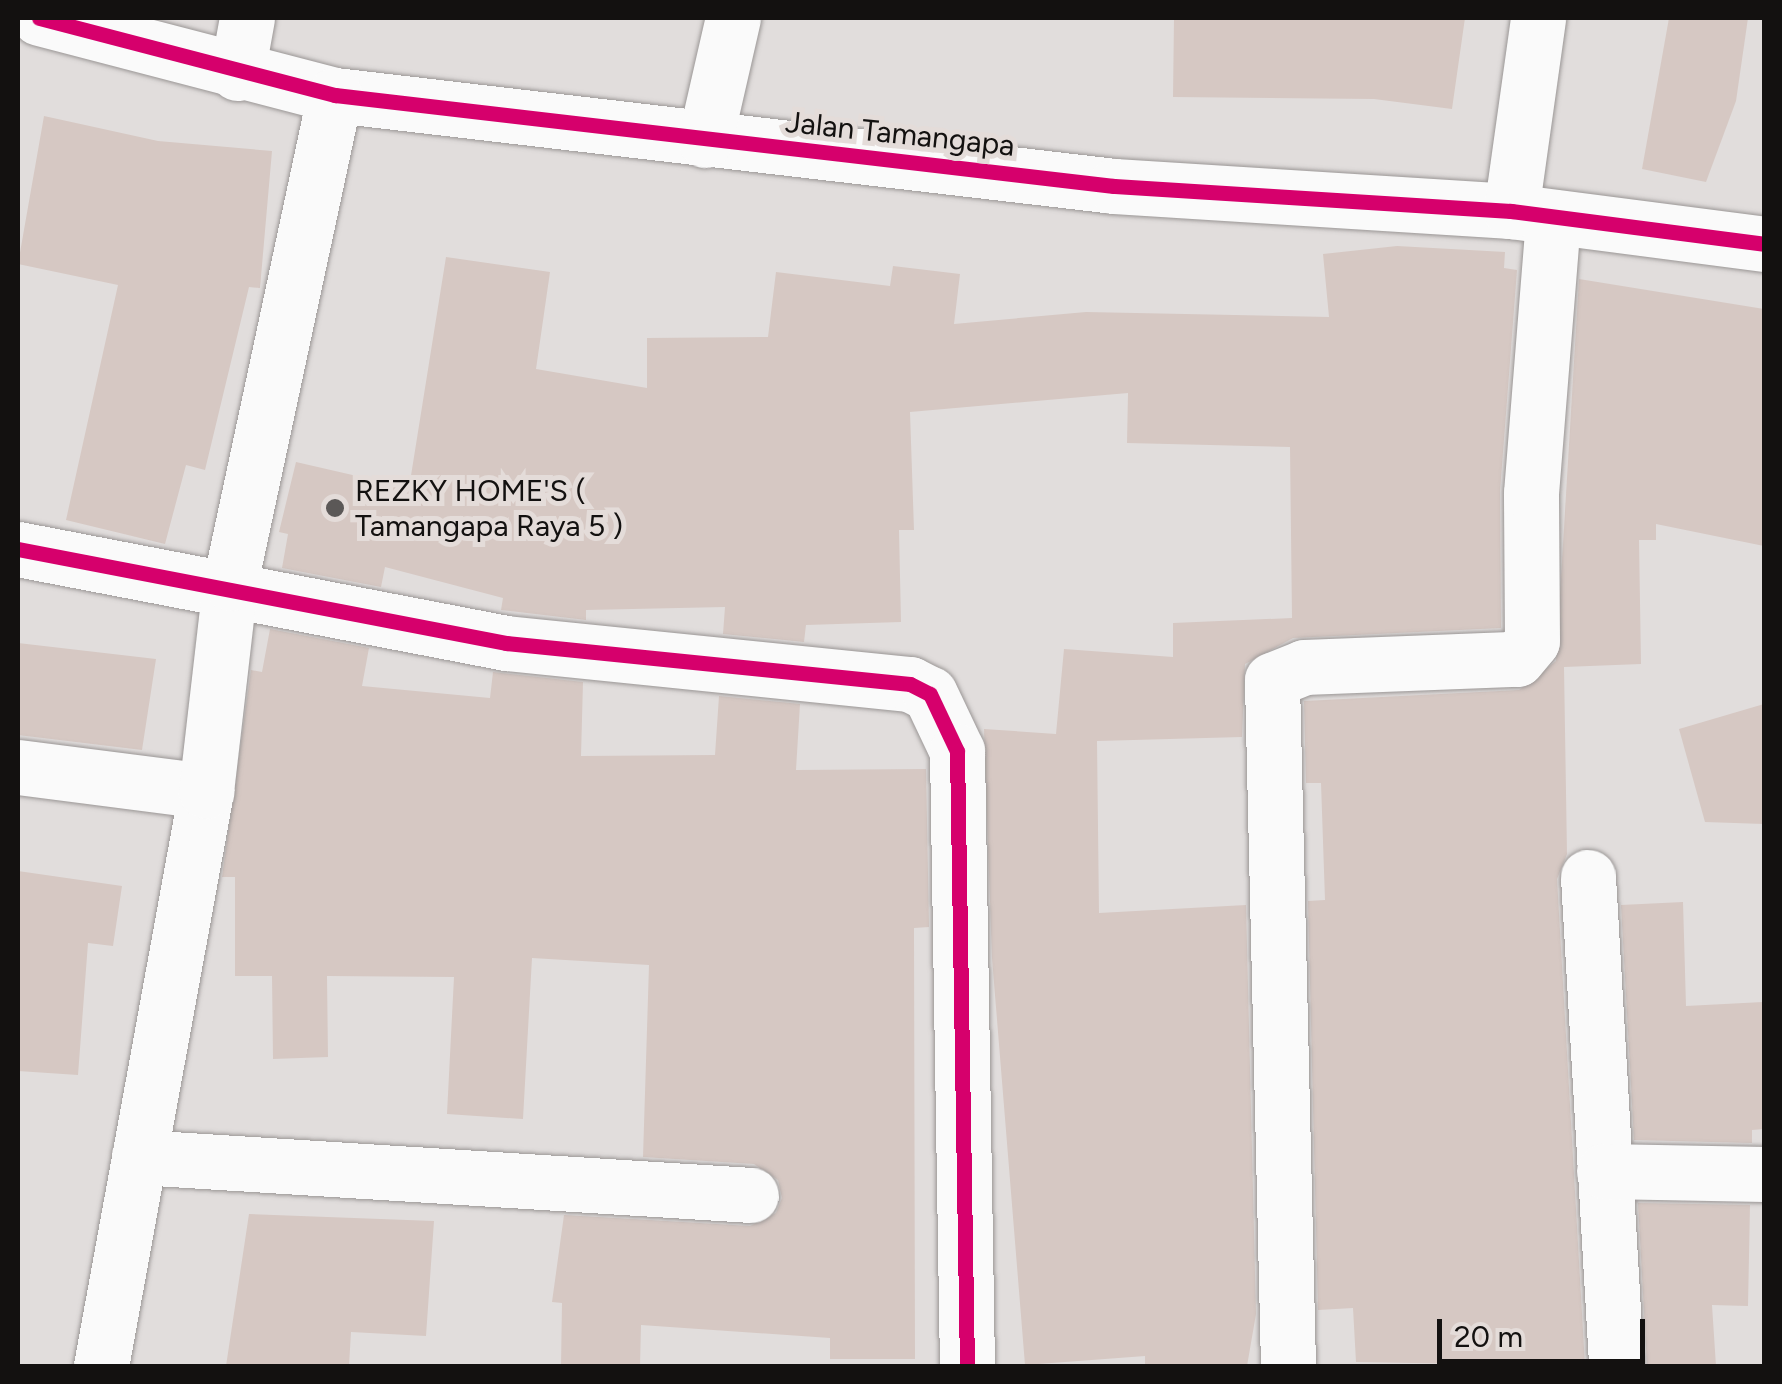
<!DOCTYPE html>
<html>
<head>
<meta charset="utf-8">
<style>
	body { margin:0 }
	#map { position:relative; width:1782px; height:1384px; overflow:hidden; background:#e1dddc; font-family:Figtree,sans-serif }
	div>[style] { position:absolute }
	.building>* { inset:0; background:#d6c8c3 }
	.roads { filter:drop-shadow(0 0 2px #9a9695) drop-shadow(0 0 2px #9a9695) }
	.street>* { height:55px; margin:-27.5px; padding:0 27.5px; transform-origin:27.5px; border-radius:27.5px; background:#fafafa }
	.cycleway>* { height:15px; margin:-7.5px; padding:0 7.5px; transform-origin:7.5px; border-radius:7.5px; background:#d6006c }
	.dots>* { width:28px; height:28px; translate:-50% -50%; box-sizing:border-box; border:5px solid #e4dcd9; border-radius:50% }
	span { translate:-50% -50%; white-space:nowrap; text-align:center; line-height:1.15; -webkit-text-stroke:10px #e4dcd9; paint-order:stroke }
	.street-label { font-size:30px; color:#131110 }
	.poi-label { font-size:30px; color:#131110 }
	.left { translate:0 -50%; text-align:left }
	.frame { position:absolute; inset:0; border:20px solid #131110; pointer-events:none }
	.scale { position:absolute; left:1437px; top:1319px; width:208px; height:45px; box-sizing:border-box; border:5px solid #131110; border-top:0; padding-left:12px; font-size:30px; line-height:35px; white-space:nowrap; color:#131110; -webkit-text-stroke:8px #e4dcd9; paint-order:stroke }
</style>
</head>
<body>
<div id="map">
	<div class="building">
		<i style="clip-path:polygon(1174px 18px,1465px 18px,1452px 109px,1374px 99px,1173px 97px)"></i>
		<i style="clip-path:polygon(1669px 18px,1748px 18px,1736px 101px,1706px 182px,1642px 169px)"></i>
		<i style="clip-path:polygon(44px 116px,158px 141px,272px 151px,260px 288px,249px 287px,205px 470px,186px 465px,165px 544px,66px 520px,118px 285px,18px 264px)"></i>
		<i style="clip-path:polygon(1397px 246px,1505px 252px,1504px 268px,1517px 270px,1500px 491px,1501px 628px,1293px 638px,1245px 664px,1242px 737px,1097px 741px,1099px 913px,1246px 905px,1256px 1314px,1247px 1366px,1145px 1365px,1145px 1356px,1025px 1365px,992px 958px,984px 729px,1056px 734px,1064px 649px,1173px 657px,1173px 623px,1292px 618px,1290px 447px,1127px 443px,1128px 393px,910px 412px,914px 530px,899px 530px,901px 622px,806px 625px,804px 642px,723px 634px,725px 607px,586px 610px,586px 620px,501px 610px,503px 598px,385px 567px,381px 587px,282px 568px,288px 534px,279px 532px,296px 462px,409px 488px,446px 257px,550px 272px,536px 369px,647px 388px,647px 338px,768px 337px,776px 272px,890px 286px,893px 266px,960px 274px,954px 324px,1086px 312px,1329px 317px,1323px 254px)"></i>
		<i style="clip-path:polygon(1579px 279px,1764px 309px,1764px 546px,1656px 524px,1656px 540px,1639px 540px,1641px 664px,1564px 667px,1567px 854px,1557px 879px,1585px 1366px,1356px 1362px,1353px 1308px,1318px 1310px,1308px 901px,1325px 900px,1321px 783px,1306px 783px,1304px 701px,1519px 690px,1556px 661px)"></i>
		<i style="clip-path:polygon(270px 629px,369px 648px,362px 686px,490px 698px,493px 672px,583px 682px,581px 756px,715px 755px,719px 696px,800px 704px,796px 770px,926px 769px,929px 927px,914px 928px,915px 1359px,830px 1359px,830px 1338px,641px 1325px,640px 1366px,561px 1366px,562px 1303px,552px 1302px,564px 1215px,750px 1226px,776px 1213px,782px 1198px,778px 1180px,754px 1164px,643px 1157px,649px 965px,532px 958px,523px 1119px,447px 1114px,454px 977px,327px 976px,328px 1057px,273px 1059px,272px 976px,235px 976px,235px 877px,222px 877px,251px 670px,262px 672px)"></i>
		<i style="clip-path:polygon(18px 643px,156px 659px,142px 750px,18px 735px)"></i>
		<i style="clip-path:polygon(1764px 704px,1764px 824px,1705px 822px,1679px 729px)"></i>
		<i style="clip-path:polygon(18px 871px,122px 886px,113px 946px,88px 943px,78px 1075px,18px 1071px)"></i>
		<i style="clip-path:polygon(1683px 902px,1686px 1006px,1763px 1002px,1764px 1129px,1752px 1130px,1752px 1143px,1634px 1140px,1621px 905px)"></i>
		<i style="clip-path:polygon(1638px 1203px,1750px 1205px,1748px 1306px,1712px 1305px,1716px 1366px,1647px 1366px)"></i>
		<i style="clip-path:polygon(249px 1214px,434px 1221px,426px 1336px,351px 1332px,349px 1366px,226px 1366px)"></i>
	</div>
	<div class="roads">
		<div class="street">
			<i style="left:39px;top:18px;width:306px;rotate:14.6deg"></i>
			<i style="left:335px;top:95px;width:784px;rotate:6.66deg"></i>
			<i style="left:1114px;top:186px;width:398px;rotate:3.6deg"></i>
			<i style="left:1511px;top:211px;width:255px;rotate:7.4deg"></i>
			<i style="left:237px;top:73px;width:56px;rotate:-79.7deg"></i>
			<i style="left:705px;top:140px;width:125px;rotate:-77.1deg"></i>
			<i style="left:1511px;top:211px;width:195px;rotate:-82deg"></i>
			<i style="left:18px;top:549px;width:497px;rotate:10.9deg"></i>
			<i style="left:506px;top:643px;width:406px;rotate:5.8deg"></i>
			<i style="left:910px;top:684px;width:22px;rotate:27deg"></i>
			<i style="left:930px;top:694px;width:63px;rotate:64.7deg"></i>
			<i style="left:957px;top:751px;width:615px;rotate:89.07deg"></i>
			<i style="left:18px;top:767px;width:190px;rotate:7.3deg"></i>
			<i style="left:1588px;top:877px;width:490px;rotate:86.7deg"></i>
			<i style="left:139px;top:1157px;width:613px;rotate:3.55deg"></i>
			<i style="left:1604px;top:1171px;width:160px;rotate:1.1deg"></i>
			<i style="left:101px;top:1366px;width:585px;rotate:-79.65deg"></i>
			<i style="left:206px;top:791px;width:209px;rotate:-83.4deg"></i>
			<i style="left:230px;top:583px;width:499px;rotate:-77.9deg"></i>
			<i style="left:1288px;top:1366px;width:686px;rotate:-91.34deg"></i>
			<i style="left:1272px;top:680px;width:35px;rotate:-22deg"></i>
			<i style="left:1304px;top:667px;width:213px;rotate:-2.2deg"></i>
			<i style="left:1517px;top:659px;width:23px;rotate:-50deg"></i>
			<i style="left:1532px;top:641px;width:148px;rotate:-90.4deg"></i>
			<i style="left:1531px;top:493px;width:277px;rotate:-85.4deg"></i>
		</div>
	</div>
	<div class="cycleway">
		<i style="left:39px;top:18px;width:306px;rotate:14.6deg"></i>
		<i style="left:335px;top:95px;width:784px;rotate:6.66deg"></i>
		<i style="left:1114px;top:186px;width:398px;rotate:3.6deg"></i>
		<i style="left:1511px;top:211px;width:255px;rotate:7.4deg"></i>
		<i style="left:18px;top:549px;width:497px;rotate:10.9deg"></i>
		<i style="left:506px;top:643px;width:406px;rotate:5.8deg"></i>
		<i style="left:910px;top:684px;width:22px;rotate:27deg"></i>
		<i style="left:930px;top:694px;width:63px;rotate:64.7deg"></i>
		<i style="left:957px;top:751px;width:615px;rotate:89.07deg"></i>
	</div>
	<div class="dots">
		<i style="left:335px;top:508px;background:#5b5857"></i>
	</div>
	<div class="street-label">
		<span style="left:900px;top:134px;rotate:6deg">Jalan Tamangapa</span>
	</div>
	<div class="poi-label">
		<span class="left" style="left:355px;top:508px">REZKY HOME'S (<br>Tamangapa Raya 5 )</span>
	</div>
	<div class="frame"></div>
	<div class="scale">20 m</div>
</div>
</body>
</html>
